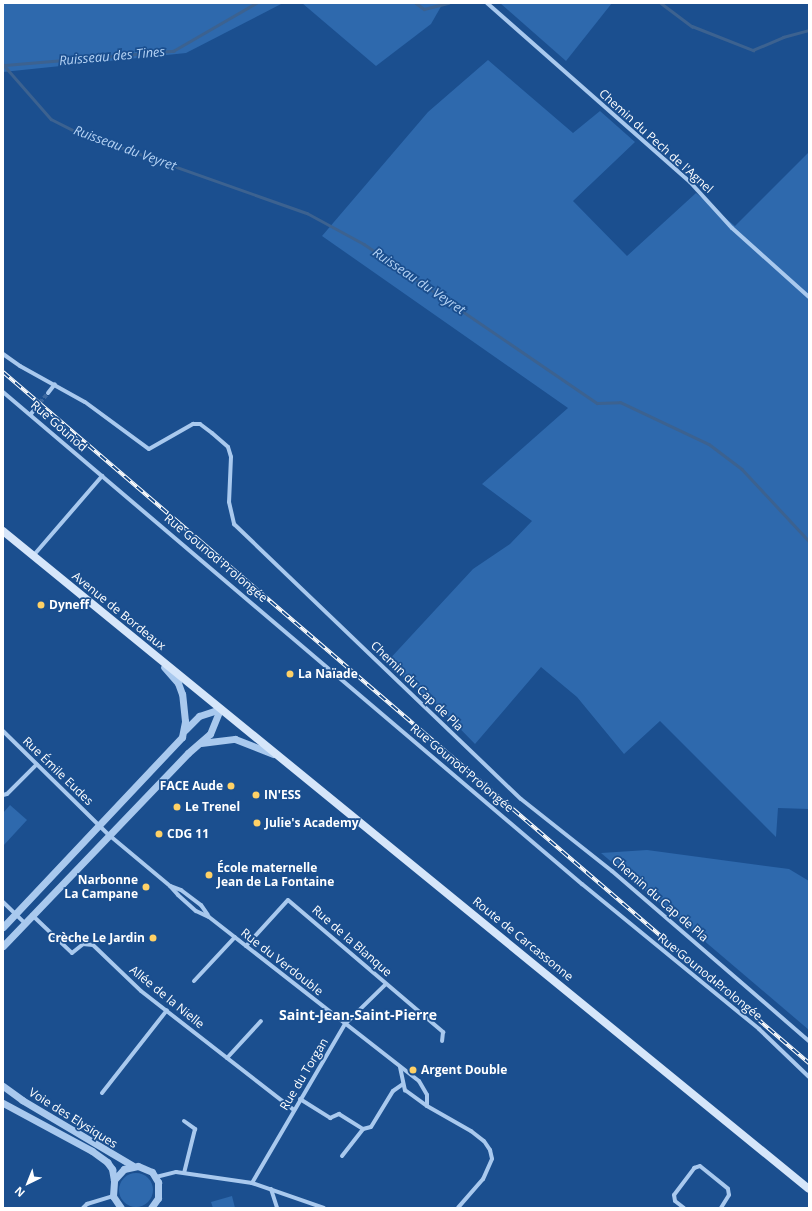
<!DOCTYPE html>
<html>
<head>
<meta charset="utf-8">
<style>
	body { margin:0 }
	#map { position:relative; width:812px; height:1211px; overflow:hidden; background:#1b4f8f; font-family:"Open Sans",sans-serif }
	div>[style] { position:absolute }
	.green>* { inset:0; background:#2e69ad }
	.round { border-radius:50% }
	.stream>* { height:2.5px; margin:-1.25px; padding:0 1.25px; transform-origin:1.25px; border-radius:1.25px; background:#3c6290 }
	.minor-tunnel>* { height:4px; margin-top:-2px; transform-origin:0; background:repeating-linear-gradient(90deg,#3d69a0 0 4px,transparent 0 6px) }
	.minor>* { height:4px; margin:-2px; padding:0 2px; transform-origin:2px; border-radius:2px; background:#a9c9ee }
	.tertiary>* { height:7px; margin:-3.5px; padding:0 3.5px; transform-origin:3.5px; border-radius:3.5px; background:#a9c9ee }
	.secondary>* { height:8px; margin:-4px; padding:0 4px; transform-origin:4px; border-radius:4px; background:#d6e6fa }
	.rail>* { height:4px; margin-top:-2px; transform-origin:0; background:repeating-linear-gradient(90deg,#1b4f8f 0 8px,#fff 0 16px); box-sizing:border-box; border-block:1px solid #fff }
	.dots>* { width:11px; height:11px; translate:-50% -50%; box-sizing:border-box; border:2px solid #1b4f8f; border-radius:50% }
	span { translate:-50% -50%; white-space:nowrap; text-align:center; line-height:1.15; -webkit-text-stroke:3.5px #1b4f8f; paint-order:stroke }
	.street-label { font-size:12px; color:#fff }
	.poi-label { font-size:12px; color:#fff; font-weight:700 }
	.left { translate:0 -50%; text-align:left }
	.right { translate:-100% -50%; text-align:right }
	.water-label { font-size:13px; color:#b5d3f5; font-style:italic }
	.quarter-label { font-size:14px; color:#fff; font-weight:700 }
	.frame { position:absolute; inset:0; border:4px solid #fff; pointer-events:none }
	.north { position:absolute; left:8px; top:1163px; width:40px; height:40px; -webkit-text-stroke:3px #1b4f8f; paint-order:stroke; rotate:223deg; font-size:11px; font-weight:700; line-height:16px; text-align:center; color:#fff }
	.north::after { content:''; display:block; margin:auto; width:14px; height:18px; background:#fff; clip-path:polygon(50% 0,100% 100%,50% 72%,0 100%) }
</style>
</head>
<body>
<div id="map">
	<div class="green">
		<i style="clip-path:polygon(3px 3px,283px 3px,186px 53px,3px 72px)"></i>
		<i style="clip-path:polygon(302px 3px,443px 3px,431px 24px,376px 66px)"></i>
		<i style="clip-path:polygon(500px 3px,612px 3px,566px 61px)"></i>
		<i style="clip-path:polygon(488px 60px,573px 133px,600px 111px,635px 142px,573px 201px,627px 256px,696px 193px,735px 226px,809px 152px,809px 809px,778px 808px,776px 837px,660px 721px,624px 754px,577px 697px,541px 667px,475px 744px,432px 700px,386px 663px,473px 569px,510px 544px,532px 521px,482px 484px,568px 408px,322px 236px,428px 112px)"></i>
		<i style="clip-path:polygon(10px 805px,27px 820px,3px 846px,3px 813px)"></i>
		<i style="clip-path:polygon(647px 850px,789px 869px,809px 881px,809px 1030px,601px 853px)"></i>
		<i class="round" style="left:119px;top:1173px;width:34px;height:34px"></i>
		<i style="clip-path:polygon(232px 1196px,235px 1208px,213px 1208px,211px 1202px)"></i>
	</div>
	<div class="stream">
		<i style="left:416px;top:3px;width:10px;rotate:37deg"></i>
		<i style="left:424px;top:9px;width:25px;rotate:-14deg"></i>
		<i style="left:661px;top:3px;width:39px;rotate:37deg"></i>
		<i style="left:692px;top:26px;width:66px;rotate:21.5deg"></i>
		<i style="left:753px;top:50px;width:33px;rotate:-23deg"></i>
		<i style="left:783px;top:37px;width:27px;rotate:-15deg"></i>
		<i style="left:3px;top:64px;width:73px;rotate:48.9deg"></i>
		<i style="left:51px;top:119px;width:27px;rotate:27deg"></i>
		<i style="left:75px;top:131px;width:246px;rotate:19.5deg"></i>
		<i style="left:307px;top:213px;width:65px;rotate:28.5deg"></i>
		<i style="left:364px;top:244px;width:282px;rotate:34.3deg"></i>
		<i style="left:597px;top:403px;width:23px;rotate:-2deg"></i>
		<i style="left:620px;top:402px;width:98px;rotate:25.3deg"></i>
		<i style="left:709px;top:444px;width:41px;rotate:37.1deg"></i>
		<i style="left:742px;top:469px;width:98px;rotate:47.1deg"></i>
		<i style="left:5px;top:65px;width:169px;rotate:-4.8deg"></i>
		<i style="left:173px;top:51px;width:96px;rotate:-30deg"></i>
	</div>
	<div class="minor-tunnel">
		<i style="left:36px;top:407px;width:18px;rotate:-49deg"></i>
	</div>
	<div class="minor">
		<i style="left:487px;top:3px;width:271px;rotate:41.4deg"></i>
		<i style="left:690px;top:182px;width:62px;rotate:47.6deg"></i>
		<i style="left:732px;top:228px;width:103px;rotate:41.9deg"></i>
		<i style="left:3px;top:354px;width:21px;rotate:35deg"></i>
		<i style="left:20px;top:366px;width:74px;rotate:29deg"></i>
		<i style="left:85px;top:402px;width:79px;rotate:36.3deg"></i>
		<i style="left:149px;top:449px;width:51px;rotate:-29.6deg"></i>
		<i style="left:193px;top:424px;width:7px"></i>
		<i style="left:200px;top:424px;width:15px;rotate:37deg"></i>
		<i style="left:212px;top:433px;width:21px;rotate:41deg"></i>
		<i style="left:228px;top:447px;width:10px;rotate:73deg"></i>
		<i style="left:231px;top:457px;width:45px;rotate:92.5deg"></i>
		<i style="left:229px;top:502px;width:23px;rotate:77deg"></i>
		<i style="left:234px;top:524px;width:397px;rotate:43.8deg"></i>
		<i style="left:521px;top:799px;width:116px;rotate:38.4deg"></i>
		<i style="left:612px;top:871px;width:260px;rotate:40.8deg"></i>
		<i style="left:3px;top:392px;width:760px;rotate:40.36deg"></i>
		<i style="left:582px;top:884px;width:229px;rotate:39.3deg"></i>
		<i style="left:759px;top:1029px;width:69px;rotate:43.8deg"></i>
		<i style="left:48px;top:393px;width:11px;rotate:-52deg"></i>
		<i style="left:31px;top:414px;width:9px;rotate:-54deg"></i>
		<i style="left:33px;top:556px;width:106px;rotate:-49.2deg"></i>
		<i style="left:3px;top:731px;width:148px;rotate:44.5deg"></i>
		<i style="left:109px;top:835px;width:80px;rotate:39.9deg"></i>
		<i style="left:170px;top:886px;width:12px;rotate:48deg"></i>
		<i style="left:178px;top:895px;width:24px;rotate:42deg"></i>
		<i style="left:196px;top:911px;width:14px;rotate:25deg"></i>
		<i style="left:209px;top:917px;width:266px;rotate:38deg"></i>
		<i style="left:419px;top:1081px;width:16px;rotate:60deg"></i>
		<i style="left:427px;top:1095px;width:11px;rotate:90deg"></i>
		<i style="left:3px;top:795px;width:4px;rotate:-14deg"></i>
		<i style="left:7px;top:794px;width:42px;rotate:-45deg"></i>
		<i style="left:170px;top:886px;width:12px;rotate:20deg"></i>
		<i style="left:181px;top:890px;width:25px;rotate:37deg"></i>
		<i style="left:201px;top:905px;width:12px;rotate:55deg"></i>
		<i style="left:3px;top:902px;width:30px;rotate:44deg"></i>
		<i style="left:32px;top:915px;width:55px;rotate:43.5deg"></i>
		<i style="left:72px;top:953px;width:14px;rotate:-39deg"></i>
		<i style="left:83px;top:944px;width:10px;rotate:6deg"></i>
		<i style="left:93px;top:945px;width:66px;rotate:43.8deg"></i>
		<i style="left:141px;top:991px;width:194px;rotate:37.9deg"></i>
		<i style="left:246px;top:946px;width:62px;rotate:-47.6deg"></i>
		<i style="left:288px;top:900px;width:204px;rotate:40.4deg"></i>
		<i style="left:443px;top:1032px;width:9px;rotate:96deg"></i>
		<i style="left:194px;top:981px;width:60px;rotate:-47deg"></i>
		<i style="left:227px;top:1058px;width:50px;rotate:-47.4deg"></i>
		<i style="left:400px;top:1067px;width:24px;rotate:78deg"></i>
		<i style="left:405px;top:1090px;width:27px;rotate:36deg"></i>
		<i style="left:427px;top:1106px;width:51px;rotate:29.6deg"></i>
		<i style="left:471px;top:1131px;width:16px;rotate:38deg"></i>
		<i style="left:484px;top:1141px;width:11px;rotate:56deg"></i>
		<i style="left:490px;top:1150px;width:9px;rotate:77deg"></i>
		<i style="left:492px;top:1159px;width:22px;rotate:114deg"></i>
		<i style="left:483px;top:1179px;width:38px;rotate:131deg"></i>
		<i style="left:102px;top:1093px;width:105px;rotate:-51.9deg"></i>
		<i style="left:300px;top:1099px;width:36px;rotate:32deg"></i>
		<i style="left:330px;top:1118px;width:10px;rotate:-24deg"></i>
		<i style="left:339px;top:1114px;width:28px;rotate:32deg"></i>
		<i style="left:363px;top:1129px;width:8px;rotate:-14deg"></i>
		<i style="left:371px;top:1127px;width:42px;rotate:-58.6deg"></i>
		<i style="left:393px;top:1091px;width:12px;rotate:-35deg"></i>
		<i style="left:184px;top:1121px;width:14px;rotate:36deg"></i>
		<i style="left:195px;top:1129px;width:45px;rotate:104deg"></i>
		<i style="left:342px;top:1156px;width:34px;rotate:-52deg"></i>
		<i style="left:156px;top:1177px;width:21px;rotate:-14deg"></i>
		<i style="left:176px;top:1172px;width:77px;rotate:8.2deg"></i>
		<i style="left:252px;top:1183px;width:76px;rotate:19.1deg"></i>
		<i style="left:252px;top:1183px;width:184px;rotate:-59.7deg"></i>
		<i style="left:345px;top:1024px;width:57px;rotate:-44.3deg"></i>
		<i style="left:271px;top:1189px;width:20px;rotate:72deg"></i>
		<i style="left:83px;top:1208px;width:6px;rotate:-45deg"></i>
		<i style="left:87px;top:1204px;width:27px;rotate:-17deg"></i>
		<i style="left:684px;top:1208px;width:11px;rotate:-142deg"></i>
		<i style="left:675px;top:1201px;width:6px;rotate:-99deg"></i>
		<i style="left:674px;top:1195px;width:34px;rotate:-53deg"></i>
		<i style="left:694px;top:1168px;width:6px;rotate:-18deg"></i>
		<i style="left:700px;top:1166px;width:36px;rotate:39deg"></i>
		<i style="left:728px;top:1189px;width:6px;rotate:81deg"></i>
		<i style="left:729px;top:1195px;width:15px;rotate:122deg"></i>
	</div>
	<div class="tertiary">
		<i style="left:185px;top:730px;width:20px;rotate:-45deg"></i>
		<i style="left:199px;top:716px;width:22px;rotate:-18deg"></i>
		<i style="left:201px;top:743px;width:34px;rotate:-7deg"></i>
		<i style="left:235px;top:739px;width:41px;rotate:21.5deg"></i>
		<i style="left:3px;top:927px;width:261px;rotate:-46.7deg"></i>
		<i style="left:182px;top:737px;width:16px;rotate:-79deg"></i>
		<i style="left:185px;top:721px;width:27px;rotate:-96deg"></i>
		<i style="left:182px;top:694px;width:12px;rotate:-110deg"></i>
		<i style="left:178px;top:683px;width:21px;rotate:-131deg"></i>
		<i style="left:3px;top:946px;width:267px;rotate:-46.2deg"></i>
		<i style="left:188px;top:753px;width:29px;rotate:-41deg"></i>
		<i style="left:210px;top:734px;width:27px;rotate:-68deg"></i>
		<i style="left:3px;top:1086px;width:24px;rotate:36deg"></i>
		<i style="left:22px;top:1100px;width:129px;rotate:30.7deg"></i>
		<i style="left:3px;top:1103px;width:101px;rotate:28.3deg"></i>
		<i style="left:92px;top:1151px;width:19px;rotate:36deg"></i>
		<i style="left:107px;top:1162px;width:9px;rotate:54deg"></i>
		<i style="left:112px;top:1169px;width:11px;rotate:80deg"></i>
		<i style="left:121px;top:1208px;width:14px;rotate:-124deg"></i>
		<i style="left:113px;top:1196px;width:16px;rotate:-86deg"></i>
		<i style="left:114px;top:1180px;width:15px;rotate:-48deg"></i>
		<i style="left:124px;top:1169px;width:14px;rotate:-12deg"></i>
		<i style="left:138px;top:1166px;width:15px;rotate:23deg"></i>
		<i style="left:152px;top:1172px;width:12px;rotate:59deg"></i>
		<i style="left:158px;top:1182px;width:16px;rotate:90deg"></i>
		<i style="left:158px;top:1198px;width:12px;rotate:125deg"></i>
	</div>
	<div class="secondary">
		<i style="left:3px;top:531px;width:1040px;rotate:39.23deg"></i>
	</div>
	<div class="rail">
		<i style="left:3px;top:372px;width:1062px;rotate:40.61deg"></i>
	</div>
	<div class="dots">
		<i style="left:41px;top:605px;background:#ffd166"></i>
		<i style="left:290px;top:674px;background:#ffd166"></i>
		<i style="left:231px;top:786px;background:#ffd166"></i>
		<i style="left:256px;top:795px;background:#ffd166"></i>
		<i style="left:177px;top:807px;background:#ffd166"></i>
		<i style="left:257px;top:823px;background:#ffd166"></i>
		<i style="left:159px;top:834px;background:#ffd166"></i>
		<i style="left:209px;top:875px;background:#ffd166"></i>
		<i style="left:146px;top:887px;background:#ffd166"></i>
		<i style="left:153px;top:938px;background:#ffd166"></i>
		<i style="left:413px;top:1070px;background:#ffd166"></i>
	</div>
	<div class="street-label">
		<span style="left:656px;top:141px;rotate:42deg">Chemin du Pech de l'Agnel</span>
		<span style="left:59px;top:426px;rotate:41deg">Rue Gounod</span>
		<span style="left:216px;top:558px;rotate:40deg">Rue Gounod Prolongée</span>
		<span style="left:119px;top:611px;rotate:39deg">Avenue de Bordeaux</span>
		<span style="left:417px;top:686px;rotate:44deg">Chemin du Cap de Pla</span>
		<span style="left:462px;top:768px;rotate:40deg">Rue Gounod Prolongée</span>
		<span style="left:58px;top:771px;rotate:44deg">Rue Émile Eudes</span>
		<span style="left:660px;top:899px;rotate:41deg">Chemin du Cap de Pla</span>
		<span style="left:523px;top:939px;rotate:39deg">Route de Carcassonne</span>
		<span style="left:352px;top:941px;rotate:41deg">Rue de la Blanque</span>
		<span style="left:282px;top:962px;rotate:38deg">Rue du Verdouble</span>
		<span style="left:710px;top:977px;rotate:39deg">Rue Gounod Prolongée</span>
		<span style="left:167px;top:997px;rotate:39deg">Allée de la Nielle</span>
		<span style="left:304px;top:1074px;rotate:-59deg">Rue du Torgan</span>
		<span style="left:73px;top:1118px;rotate:32deg">Voie des Elysiques</span>
	</div>
	<div class="poi-label">
		<span class="left" style="left:49px;top:605px">Dyneff</span>
		<span class="left" style="left:298px;top:674px">La Naïade</span>
		<span class="right" style="left:223px;top:786px">FACE Aude</span>
		<span class="left" style="left:264px;top:795px">IN'ESS</span>
		<span class="left" style="left:185px;top:807px">Le Trenel</span>
		<span class="left" style="left:265px;top:823px">Julie's Academy</span>
		<span class="left" style="left:167px;top:834px">CDG 11</span>
		<span class="left" style="left:217px;top:875px">École maternelle<br>Jean de La Fontaine</span>
		<span class="right" style="left:138px;top:887px">Narbonne<br>La Campane</span>
		<span class="right" style="left:145px;top:938px">Crèche Le Jardin</span>
		<span class="left" style="left:421px;top:1070px">Argent Double</span>
	</div>
	<div class="water-label">
		<span style="left:112px;top:56px;rotate:-5deg">Ruisseau des Tines</span>
		<span style="left:125px;top:148px;rotate:20deg">Ruisseau du Veyret</span>
		<span style="left:419px;top:281px;rotate:34deg">Ruisseau du Veyret</span>
	</div>
	<div class="quarter-label">
		<span style="left:358px;top:1015px">Saint-Jean-Saint-Pierre</span>
	</div>
	<div class="frame"></div>
	<div class="north">N</div>
</div>
</body>
</html>
